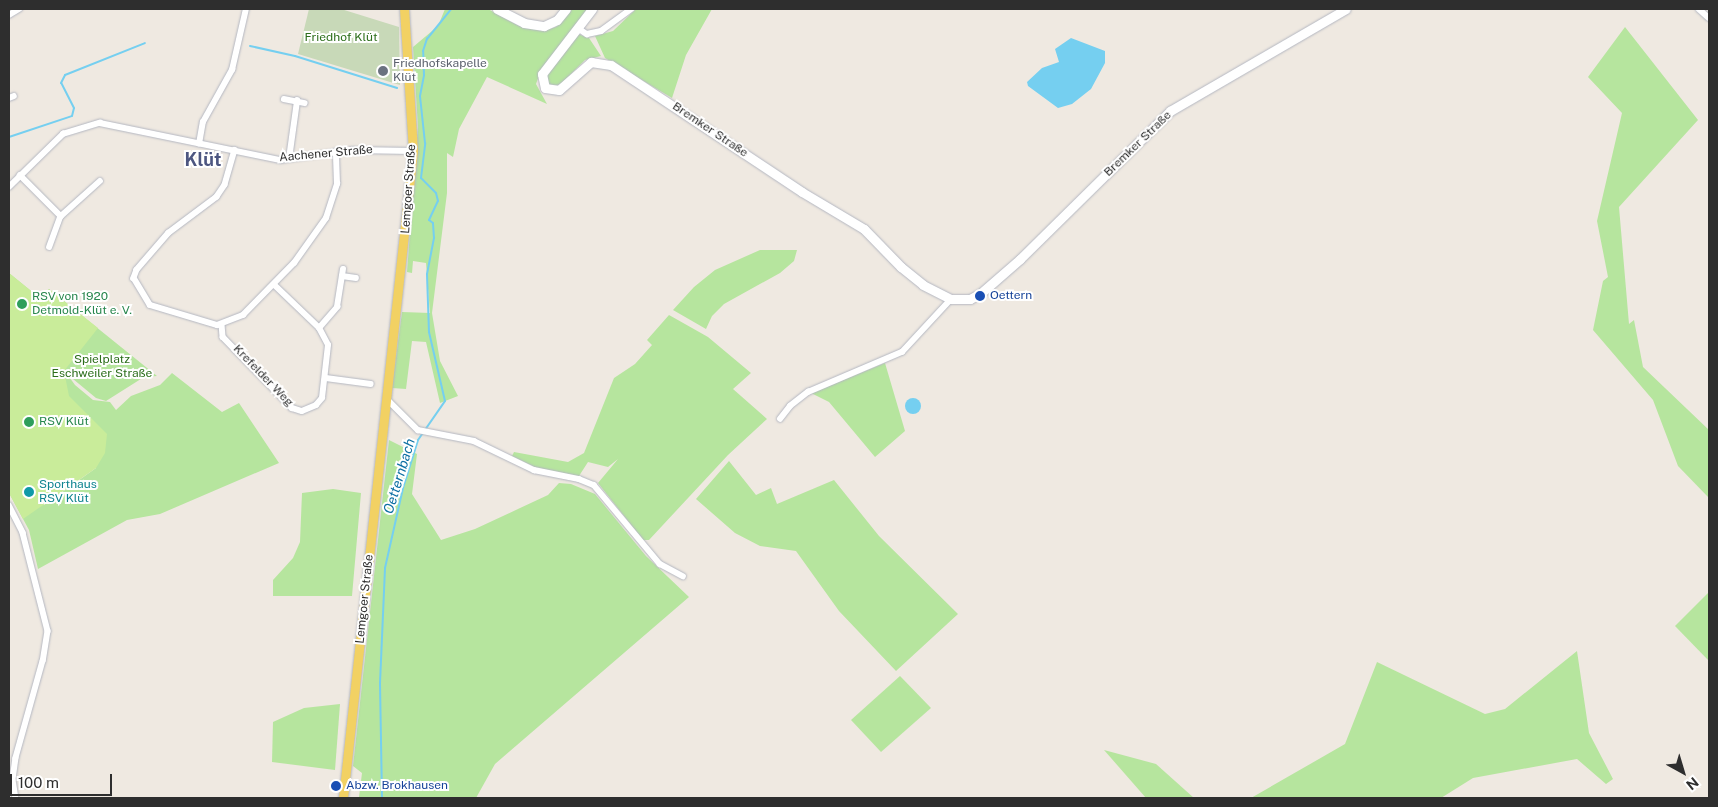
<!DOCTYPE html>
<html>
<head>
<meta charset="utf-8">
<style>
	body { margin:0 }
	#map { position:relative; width:1718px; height:807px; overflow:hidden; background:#efe9e1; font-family:"Public Sans",sans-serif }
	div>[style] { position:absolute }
	.green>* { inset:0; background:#b6e59e }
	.cemetery>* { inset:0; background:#c8d9b8 }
	.pitch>* { inset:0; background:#c9ec9a }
	.water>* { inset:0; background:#75cff0 }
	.round { border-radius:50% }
	.stream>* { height:2px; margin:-1px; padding:0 1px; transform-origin:1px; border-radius:1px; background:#75cff0 }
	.roads { filter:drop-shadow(0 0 1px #b4b7c1) drop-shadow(0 0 1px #b4b7c1) }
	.street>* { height:5.5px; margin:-2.75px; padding:0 2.75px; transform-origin:2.75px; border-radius:2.75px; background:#fff }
	.secondary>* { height:9px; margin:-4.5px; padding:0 4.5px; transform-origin:4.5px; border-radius:4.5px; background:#fff }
	.primary>* { height:9px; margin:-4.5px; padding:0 4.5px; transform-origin:4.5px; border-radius:4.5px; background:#f2d163 }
	.dots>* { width:14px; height:14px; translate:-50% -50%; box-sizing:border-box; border:2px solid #fff; border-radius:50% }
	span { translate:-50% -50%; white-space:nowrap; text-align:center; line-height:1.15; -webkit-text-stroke:4px #fff; paint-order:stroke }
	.park-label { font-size:12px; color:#2c6e1b }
	.worship-label { font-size:12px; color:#5b616d }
	.left { translate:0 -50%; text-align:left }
	.street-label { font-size:12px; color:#2e2e2e }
	.transit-label { font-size:12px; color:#164399 }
	.leisure-label { font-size:12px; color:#27864d }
	.culture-label { font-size:12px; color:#0d838f }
	.water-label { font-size:14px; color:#0d6fa3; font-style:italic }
	.district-label { font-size:18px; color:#4d5680; font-weight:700 }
	.frame { position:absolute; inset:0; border:10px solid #2e2e2e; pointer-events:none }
	.north { position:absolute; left:1658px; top:747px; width:50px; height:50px; -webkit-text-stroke:4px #fff; paint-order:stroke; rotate:141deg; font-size:14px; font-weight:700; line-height:20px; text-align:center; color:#2e2e2e }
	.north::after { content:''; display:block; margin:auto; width:18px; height:22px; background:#2e2e2e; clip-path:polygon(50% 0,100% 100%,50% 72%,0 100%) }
	.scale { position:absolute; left:10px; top:774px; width:102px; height:22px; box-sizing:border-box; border:2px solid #2e2e2e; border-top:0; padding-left:6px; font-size:15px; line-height:18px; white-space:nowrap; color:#2e2e2e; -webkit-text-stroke:4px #fff; paint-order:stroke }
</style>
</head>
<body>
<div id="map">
	<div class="green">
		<i style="clip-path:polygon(445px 9px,488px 9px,519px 26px,544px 30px,556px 27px,570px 9px,588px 9px,541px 70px,536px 84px,547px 104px,487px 77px,459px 129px,453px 157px,447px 153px,447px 193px,432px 313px,440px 361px,458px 396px,440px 403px,426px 342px,412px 341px,406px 389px,392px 388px,402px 312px,430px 313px,426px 263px,413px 261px,412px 273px,407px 272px,418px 127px,413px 47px,438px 26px)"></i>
		<i style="clip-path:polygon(636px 9px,712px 9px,686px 55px,672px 98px,605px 58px,595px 36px,613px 31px)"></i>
		<i style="clip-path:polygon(1625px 27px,1698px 120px,1619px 207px,1629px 324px,1634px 320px,1643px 367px,1709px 430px,1709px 498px,1678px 466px,1653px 400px,1593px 330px,1603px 281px,1608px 277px,1597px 221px,1622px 113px,1588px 77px)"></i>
		<i style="clip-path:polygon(578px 34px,589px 38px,601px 56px,585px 60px,561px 84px,550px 87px,546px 80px,548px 72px)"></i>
		<i style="clip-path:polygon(760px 250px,797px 250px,794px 261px,780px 273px,724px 304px,712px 316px,706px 329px,673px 310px,694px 287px,715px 270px)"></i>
		<i style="clip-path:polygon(9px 273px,41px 299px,49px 289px,157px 376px,144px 377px,106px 401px,96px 398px,67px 374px,75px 385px,93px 400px,110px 402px,116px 410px,131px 396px,160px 385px,172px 373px,222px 412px,239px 403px,279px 463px,160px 514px,127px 520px,38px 569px,29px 530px,9px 493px,9px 466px,44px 505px,96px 468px,9px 344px)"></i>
		<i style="clip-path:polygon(669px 315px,708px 337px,751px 373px,733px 389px,767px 419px,728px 455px,649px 540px,643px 540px,598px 483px,618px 459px,608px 467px,588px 462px,579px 476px,551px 475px,512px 456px,514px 452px,568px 462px,584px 453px,614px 378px,635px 364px,652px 345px,647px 340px)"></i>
		<i style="clip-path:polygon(885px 363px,905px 431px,875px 457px,829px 402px,811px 393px)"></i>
		<i style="clip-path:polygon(389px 440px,417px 454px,412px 494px,441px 540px,475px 529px,548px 495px,559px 483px,571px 484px,595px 494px,646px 556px,689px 597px,495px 764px,476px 798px,359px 797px,362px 773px,353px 766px)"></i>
		<i style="clip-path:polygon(729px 461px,756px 495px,771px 488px,777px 504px,834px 480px,879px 536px,958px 614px,896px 671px,839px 611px,796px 551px,760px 546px,735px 533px,696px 499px)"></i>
		<i style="clip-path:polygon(333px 489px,361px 493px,352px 596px,273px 596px,273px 580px,293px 558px,300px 542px,302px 493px)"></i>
		<i style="clip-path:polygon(1709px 592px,1709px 661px,1675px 626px)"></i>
		<i style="clip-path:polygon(1577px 651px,1589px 733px,1613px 779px,1606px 784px,1577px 759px,1473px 778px,1441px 798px,1251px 798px,1345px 744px,1377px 662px,1485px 714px,1505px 709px)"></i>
		<i style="clip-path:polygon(900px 676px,931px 708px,881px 752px,851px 720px)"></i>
		<i style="clip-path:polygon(340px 704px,335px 770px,272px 762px,273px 722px,304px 708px)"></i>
		<i style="clip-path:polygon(1104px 750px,1156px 764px,1194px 798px,1146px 798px)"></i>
	</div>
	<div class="cemetery">
		<i style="clip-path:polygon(309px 9px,341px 9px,399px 27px,400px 85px,298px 54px)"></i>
	</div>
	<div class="pitch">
		<i style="clip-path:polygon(9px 273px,41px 299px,49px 289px,98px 328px,64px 371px,69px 396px,107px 434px,105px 453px,96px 468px,23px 519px,9px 493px)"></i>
	</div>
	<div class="water">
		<i style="clip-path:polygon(1071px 38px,1105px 51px,1105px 63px,1091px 89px,1072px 104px,1058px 108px,1028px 86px,1027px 82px,1042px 68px,1059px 62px,1055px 49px)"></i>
		<i class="round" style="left:905px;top:398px;width:16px;height:16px"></i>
	</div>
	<div class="stream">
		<i style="left:250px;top:46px;width:46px;rotate:12.5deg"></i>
		<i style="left:295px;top:56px;width:107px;rotate:17.4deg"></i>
		<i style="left:9px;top:137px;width:66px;rotate:-18.4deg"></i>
		<i style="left:72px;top:116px;width:8px;rotate:-76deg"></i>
		<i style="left:74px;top:108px;width:28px;rotate:-117deg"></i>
		<i style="left:61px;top:83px;width:9px;rotate:-63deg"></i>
		<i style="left:65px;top:75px;width:86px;rotate:-21.8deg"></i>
		<i style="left:382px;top:798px;width:115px;rotate:-91deg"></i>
		<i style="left:380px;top:683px;width:115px;rotate:-87.5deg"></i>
		<i style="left:385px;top:568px;width:82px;rotate:-77.3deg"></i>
		<i style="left:403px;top:488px;width:50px;rotate:-72.6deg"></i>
		<i style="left:418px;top:440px;width:47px;rotate:-55.3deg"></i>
		<i style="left:445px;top:401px;width:71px;rotate:-103.1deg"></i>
		<i style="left:429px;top:332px;width:58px;rotate:-92deg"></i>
		<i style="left:427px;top:274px;width:37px;rotate:-79deg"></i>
		<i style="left:434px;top:238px;width:15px;rotate:-94deg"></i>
		<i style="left:433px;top:223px;width:5px;rotate:-143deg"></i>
		<i style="left:429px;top:220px;width:21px;rotate:-65deg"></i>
		<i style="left:438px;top:201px;width:8px;rotate:-104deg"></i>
		<i style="left:436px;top:193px;width:21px;rotate:-135deg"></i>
		<i style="left:421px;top:178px;width:35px;rotate:-83deg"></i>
		<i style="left:425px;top:143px;width:47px;rotate:-96.1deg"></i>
		<i style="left:420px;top:96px;width:21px;rotate:-79deg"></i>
		<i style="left:424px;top:75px;width:24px;rotate:-92deg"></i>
		<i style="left:423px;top:51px;width:13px;rotate:-72deg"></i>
		<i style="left:427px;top:39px;width:38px;rotate:-51deg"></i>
	</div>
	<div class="roads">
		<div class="street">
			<i style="left:1699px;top:9px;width:13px;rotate:42deg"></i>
			<i style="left:9px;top:15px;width:12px;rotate:-31deg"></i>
			<i style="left:578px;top:28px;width:11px;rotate:34deg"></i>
			<i style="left:587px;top:34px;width:14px;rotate:-12deg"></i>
			<i style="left:601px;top:31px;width:37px;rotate:-36deg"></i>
			<i style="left:9px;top:98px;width:5px;rotate:-22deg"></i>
			<i style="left:284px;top:99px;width:21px;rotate:11deg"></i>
			<i style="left:199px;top:144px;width:22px;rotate:-80deg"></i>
			<i style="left:203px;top:122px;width:60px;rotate:-60.9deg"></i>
			<i style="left:232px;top:70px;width:63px;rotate:-77.1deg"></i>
			<i style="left:235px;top:150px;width:36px;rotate:106deg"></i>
			<i style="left:225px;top:185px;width:14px;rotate:124deg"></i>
			<i style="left:217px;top:197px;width:60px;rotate:143.1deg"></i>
			<i style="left:169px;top:233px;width:49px;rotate:130.9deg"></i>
			<i style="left:137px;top:270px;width:9px;rotate:111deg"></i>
			<i style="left:134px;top:278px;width:31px;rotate:59deg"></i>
			<i style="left:150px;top:305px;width:70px;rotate:16.6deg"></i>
			<i style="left:217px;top:325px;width:28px;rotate:-21deg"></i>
			<i style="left:243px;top:315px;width:73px;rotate:-45.6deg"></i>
			<i style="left:294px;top:263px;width:55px;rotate:-54.6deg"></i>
			<i style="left:326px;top:218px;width:36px;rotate:-72deg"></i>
			<i style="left:337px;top:184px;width:32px;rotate:-92deg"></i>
			<i style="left:289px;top:159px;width:59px;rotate:-82.1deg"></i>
			<i style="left:20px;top:175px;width:58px;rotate:45deg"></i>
			<i style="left:61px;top:216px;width:33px;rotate:110deg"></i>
			<i style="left:9px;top:187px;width:76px;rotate:-44.5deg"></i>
			<i style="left:63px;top:134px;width:39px;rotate:-17deg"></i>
			<i style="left:100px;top:123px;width:184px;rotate:11.6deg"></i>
			<i style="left:280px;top:160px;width:74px;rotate:-7.8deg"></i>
			<i style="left:353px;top:150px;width:60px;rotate:1deg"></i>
			<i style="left:61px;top:216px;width:52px;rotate:-41.9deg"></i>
			<i style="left:342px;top:276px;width:14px;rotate:8deg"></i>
			<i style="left:222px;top:325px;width:12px;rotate:85deg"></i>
			<i style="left:223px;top:337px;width:99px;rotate:45.8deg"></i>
			<i style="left:292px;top:408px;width:10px;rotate:17deg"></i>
			<i style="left:302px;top:411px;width:15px;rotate:-23deg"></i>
			<i style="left:316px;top:405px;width:9px;rotate:-49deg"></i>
			<i style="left:322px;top:398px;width:53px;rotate:-83.5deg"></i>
			<i style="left:328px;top:345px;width:19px;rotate:-118deg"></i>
			<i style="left:319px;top:328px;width:62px;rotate:-136.3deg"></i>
			<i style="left:319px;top:328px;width:28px;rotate:-49deg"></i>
			<i style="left:337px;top:307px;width:38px;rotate:-81deg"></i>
			<i style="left:326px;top:378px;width:45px;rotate:7.6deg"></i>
			<i style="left:387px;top:399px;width:44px;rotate:45deg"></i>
			<i style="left:418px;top:430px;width:57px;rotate:11.1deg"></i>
			<i style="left:474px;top:441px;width:67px;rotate:25.8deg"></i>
			<i style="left:534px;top:470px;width:46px;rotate:11.3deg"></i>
			<i style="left:579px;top:479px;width:16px;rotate:22deg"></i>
			<i style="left:594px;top:485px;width:103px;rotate:50.1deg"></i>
			<i style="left:660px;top:564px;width:26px;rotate:28deg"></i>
			<i style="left:780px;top:419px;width:16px;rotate:-52deg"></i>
			<i style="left:790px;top:406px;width:23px;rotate:-38deg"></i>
			<i style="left:808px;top:392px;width:102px;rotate:-23.1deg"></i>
			<i style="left:902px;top:352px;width:72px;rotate:-47.2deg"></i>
			<i style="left:9px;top:505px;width:31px;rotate:63deg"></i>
			<i style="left:23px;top:533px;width:101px;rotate:75.7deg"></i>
			<i style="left:48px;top:631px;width:30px;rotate:99deg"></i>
			<i style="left:43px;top:661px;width:101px;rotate:105.6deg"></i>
			<i style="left:16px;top:758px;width:22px;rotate:98deg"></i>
			<i style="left:13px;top:780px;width:18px;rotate:81deg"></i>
		</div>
		<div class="secondary">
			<i style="left:497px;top:9px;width:30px;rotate:27deg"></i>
			<i style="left:524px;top:23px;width:20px;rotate:9deg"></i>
			<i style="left:544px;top:26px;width:14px;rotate:-25deg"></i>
			<i style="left:557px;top:20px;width:14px;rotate:-51deg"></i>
			<i style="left:592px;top:9px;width:82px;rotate:127.6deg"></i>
			<i style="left:542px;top:74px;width:14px;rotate:78deg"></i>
			<i style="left:545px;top:88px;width:14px;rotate:8deg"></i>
			<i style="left:559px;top:90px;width:43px;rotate:-41.2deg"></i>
			<i style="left:591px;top:62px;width:20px;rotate:9deg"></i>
			<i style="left:611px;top:65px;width:229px;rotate:33.6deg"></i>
			<i style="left:802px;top:192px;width:72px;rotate:30.8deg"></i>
			<i style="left:864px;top:229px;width:53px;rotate:45.8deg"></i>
			<i style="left:901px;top:267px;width:28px;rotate:39deg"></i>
			<i style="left:923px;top:285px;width:31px;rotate:27deg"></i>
			<i style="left:951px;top:299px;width:19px"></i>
			<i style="left:970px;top:299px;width:13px;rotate:-29deg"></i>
			<i style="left:981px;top:293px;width:52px;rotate:-41.1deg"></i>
			<i style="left:1020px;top:259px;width:211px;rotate:-44.6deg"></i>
			<i style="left:1170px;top:111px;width:203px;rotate:-30.1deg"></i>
		</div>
		<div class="primary">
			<i style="left:343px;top:798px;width:651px;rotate:-83.83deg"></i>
			<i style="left:413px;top:151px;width:142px;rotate:-93.6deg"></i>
		</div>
	</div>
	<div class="dots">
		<i style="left:383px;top:71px;background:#6b7280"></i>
		<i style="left:980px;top:296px;background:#1a4fb4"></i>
		<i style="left:22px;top:304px;background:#2e9e5b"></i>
		<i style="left:29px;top:422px;background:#2e9e5b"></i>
		<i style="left:29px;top:492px;background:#0f9aa8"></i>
		<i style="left:336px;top:786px;background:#1a4fb4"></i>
	</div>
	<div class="park-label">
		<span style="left:341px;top:38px">Friedhof Klüt</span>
		<span style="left:102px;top:367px">Spielplatz<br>Eschweiler Straße</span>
	</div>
	<div class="worship-label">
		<span class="left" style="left:393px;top:71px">Friedhofskapelle<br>Klüt</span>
	</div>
	<div class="street-label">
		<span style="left:710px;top:130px;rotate:34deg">Bremker Straße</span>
		<span style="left:1138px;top:144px;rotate:-44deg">Bremker Straße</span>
		<span style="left:326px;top:154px;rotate:-5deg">Aachener Straße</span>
		<span style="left:409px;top:189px;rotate:-86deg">Lemgoer Straße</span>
		<span style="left:263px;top:376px;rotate:46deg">Krefelder Weg</span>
		<span style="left:365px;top:599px;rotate:-84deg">Lemgoer Straße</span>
	</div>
	<div class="transit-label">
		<span class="left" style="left:990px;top:296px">Oettern</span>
		<span class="left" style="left:346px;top:786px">Abzw. Brokhausen</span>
	</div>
	<div class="leisure-label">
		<span class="left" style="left:32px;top:304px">RSV von 1920<br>Detmold-Klüt e. V.</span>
		<span class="left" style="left:39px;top:422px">RSV Klüt</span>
	</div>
	<div class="culture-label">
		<span class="left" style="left:39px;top:492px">Sporthaus<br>RSV Klüt</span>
	</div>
	<div class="water-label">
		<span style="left:399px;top:476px;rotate:-73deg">Oetternbach</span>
	</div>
	<div class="district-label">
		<span style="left:203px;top:160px">Klüt</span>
	</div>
	<div class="frame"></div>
	<div class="north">N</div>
	<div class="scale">100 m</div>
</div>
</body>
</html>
